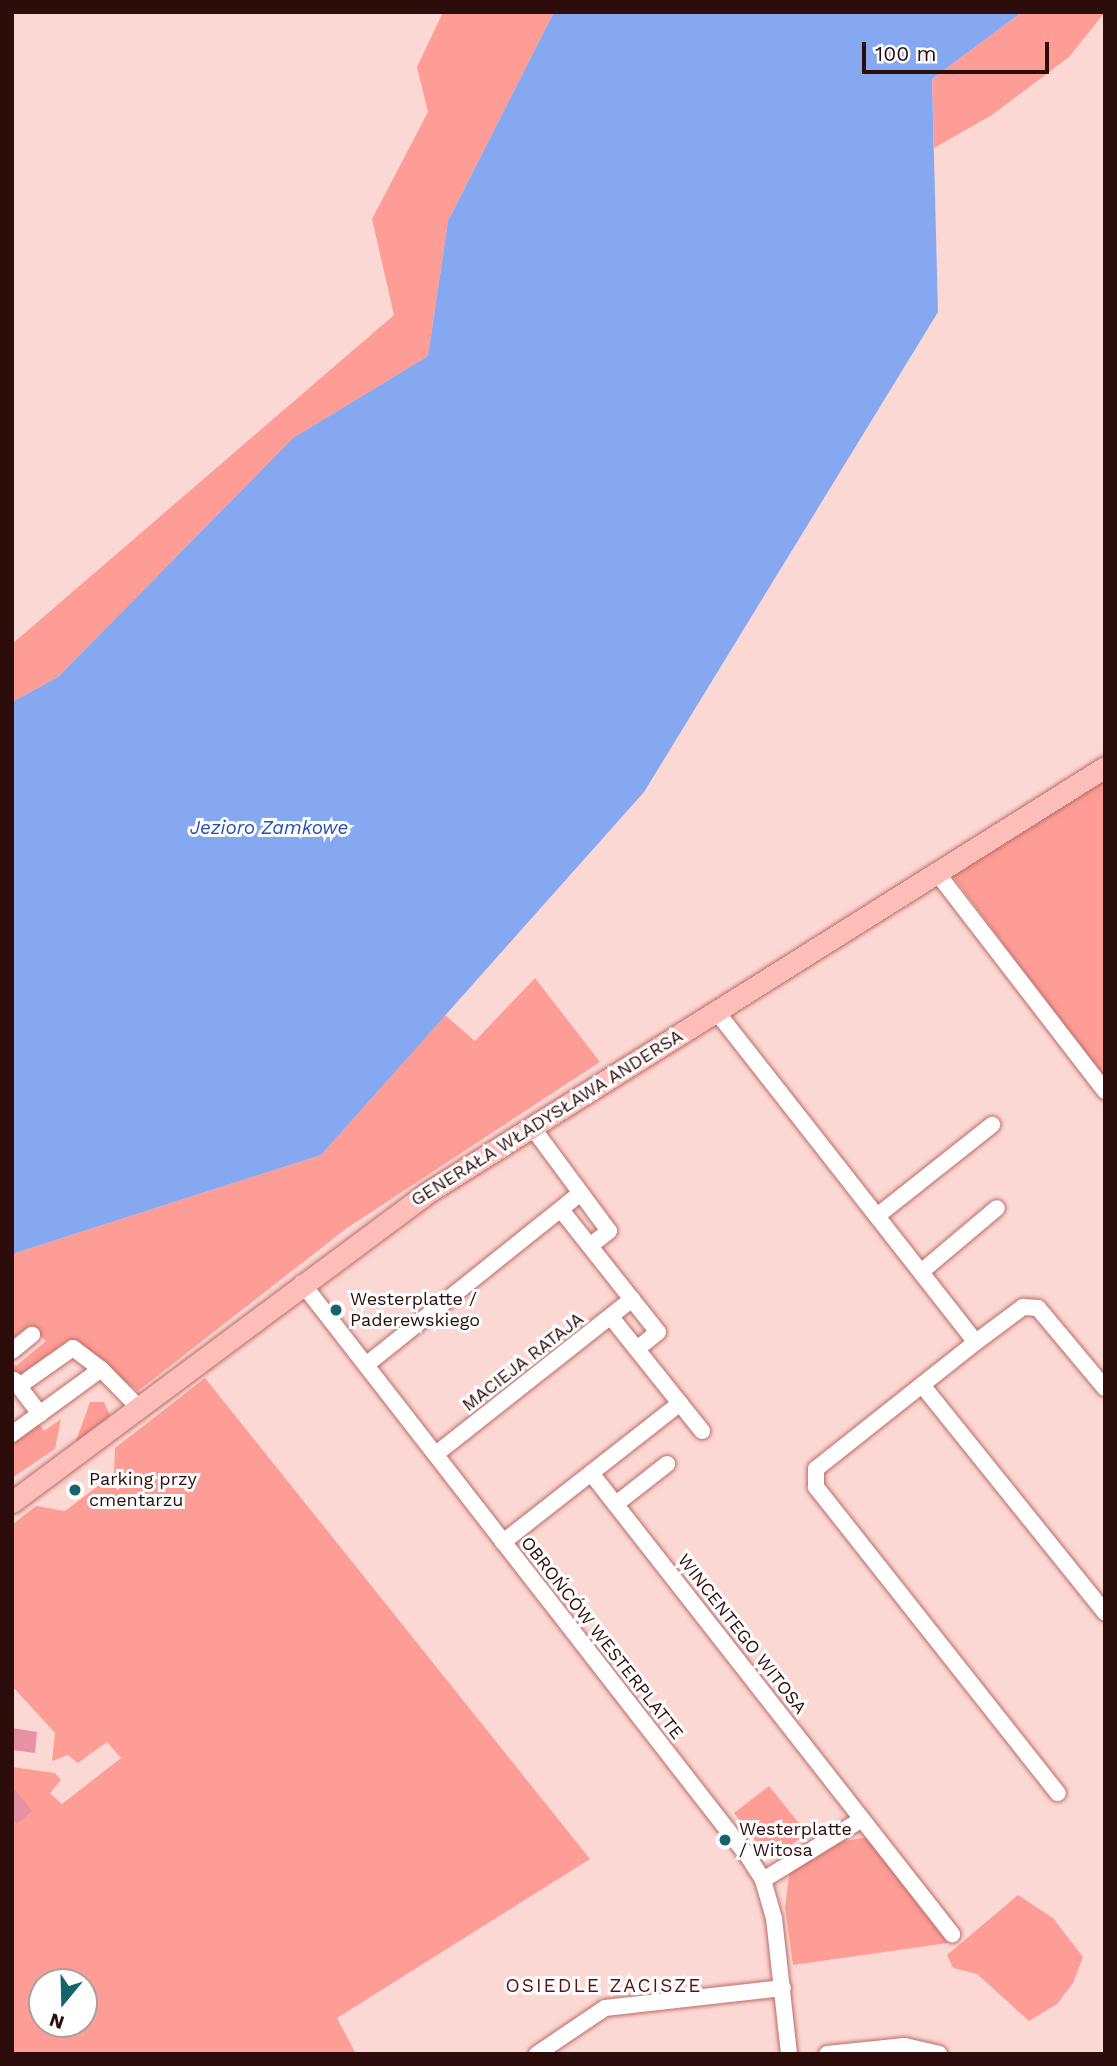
<!DOCTYPE html>
<html>
<head>
<meta charset="utf-8">
<style>
	body { margin:0 }
	#map { position:relative; width:1117px; height:2066px; overflow:hidden; background:#fcd8d4; font-family:"Work Sans",sans-serif }
	div>[style] { position:absolute }
	.green>* { inset:0; background:#fd9d96 }
	.water>* { inset:0; background:#86a8f1 }
	.building>* { inset:0; background:#e592a5 }
	.roads { filter:drop-shadow(0 0 2px #bb6b66) drop-shadow(0 0 2px #bb6b66) }
	.minor>* { height:16px; margin:-8px; padding:0 8px; transform-origin:8px; border-radius:8px; background:#fff }
	.major>* { height:21px; margin:-10.5px; padding:0 10.5px; transform-origin:10.5px; border-radius:10.5px; background:#fdbeb9 }
	.dots>* { width:19px; height:19px; translate:-50% -50%; box-sizing:border-box; border:4px solid #fff; border-radius:50% }
	span { translate:-50% -50%; white-space:nowrap; text-align:center; line-height:1.15; -webkit-text-stroke:6px #fff; paint-order:stroke }
	.street-label { font-size:18px; color:#2c0d0c }
	.poi-label { font-size:18px; color:#2c0d0c }
	.left { translate:0 -50%; text-align:left }
	.water-label { font-size:19px; color:#254db5; font-style:italic }
	.neighbourhood-label { font-size:19px; color:#591213; letter-spacing:2px }
	.frame { position:absolute; inset:0; border:14px solid #2c0d0c; pointer-events:none }
	.north { position:absolute; left:28px; top:1968px; width:70px; height:70px; box-sizing:border-box; background:#fff; border:2px solid #ab9e9e; border-radius:50%; rotate:199deg; font-size:19px; font-weight:700; line-height:28px; text-align:center; color:#2c0d0c }
	.north::after { content:''; display:block; margin:auto; width:24px; height:32px; background:#15636b; clip-path:polygon(50% 0,100% 100%,50% 72%,0 100%) }
	.scale { position:absolute; left:862px; top:42px; width:187px; height:32px; box-sizing:border-box; border:4px solid #2c0d0c; border-top:0; padding-left:9px; font-size:21px; line-height:24px; white-space:nowrap; color:#2c0d0c; -webkit-text-stroke:5px #fff; paint-order:stroke }
</style>
</head>
<body>
<div id="map">
	<div class="green">
		<i style="clip-path:polygon(443px 12px,554px 12px,448px 221px,428px 356px,293px 438px,58px 677px,12px 702px,12px 644px,394px 315px,372px 219px,428px 112px,417px 67px)"></i>
		<i style="clip-path:polygon(1022px 12px,1105px 12px,1069px 57px,992px 115px,934px 148px,932px 79px)"></i>
		<i style="clip-path:polygon(1105px 767px,1105px 1080px,946px 867px)"></i>
		<i style="clip-path:polygon(535px 978px,600px 1062px,347px 1228px,138px 1391px,68px 1340px,23px 1373px,26px 1377px,12px 1371px,12px 1363px,16px 1366px,46px 1341px,29px 1326px,12px 1339px,12px 1254px,321px 1155px,445px 1015px,475px 1041px)"></i>
		<i style="clip-path:polygon(evenodd,205px 1378px,590px 1859px,337px 2018px,356px 2054px,12px 2054px,12px 1767px,55px 1773px,61px 1780px,50px 1793px,62px 1804px,121px 1758px,107px 1742px,78px 1763px,68px 1755px,52px 1761px,55px 1733px,12px 1686px,12px 1525px,36px 1506px,65px 1511px,114px 1474px,115px 1448px,205px 1378px,42px 1982px,84px 1982px,84px 2024px,42px 2024px,42px 1982px)"></i>
		<i style="clip-path:polygon(90px 1402px,104px 1402px,111px 1417px,75px 1444px)"></i>
		<i style="clip-path:polygon(61px 1419px,55px 1449px,12px 1478px,12px 1441px,38px 1422px,44px 1431px)"></i>
		<i style="clip-path:polygon(769px 1786px,807px 1833px,779px 1854px,765px 1853px,734px 1813px)"></i>
		<i style="clip-path:polygon(867px 1837px,948px 1943px,793px 1965px,785px 1907px,790px 1869px,840px 1842px)"></i>
		<i style="clip-path:polygon(1018px 1895px,1053px 1918px,1083px 1957px,1073px 1983px,1057px 2004px,1029px 2021px,977px 1974px,953px 1968px,947px 1955px)"></i>
	</div>
	<div class="water">
		<i style="clip-path:polygon(554px 12px,1022px 12px,932px 79px,938px 312px,644px 792px,321px 1155px,12px 1254px,12px 702px,58px 677px,293px 438px,428px 356px,448px 221px)"></i>
	</div>
	<div class="building">
		<i style="clip-path:polygon(12px 1728px,37px 1732px,35px 1753px,12px 1750px)"></i>
		<i style="clip-path:polygon(12px 1786px,32px 1811px,17px 1824px,12px 1819px)"></i>
	</div>
	<div class="roads">
		<div class="minor">
			<i style="left:937px;top:873px;width:275px;rotate:52.4deg"></i>
			<i style="left:716px;top:1011px;width:421px;rotate:51.9deg"></i>
			<i style="left:976px;top:1342px;width:204px;rotate:141.6deg"></i>
			<i style="left:816px;top:1469px;width:18px;rotate:90deg"></i>
			<i style="left:816px;top:1487px;width:390px;rotate:51.7deg"></i>
			<i style="left:532px;top:1127px;width:129px;rotate:53.5deg"></i>
			<i style="left:609px;top:1231px;width:23px;rotate:142deg"></i>
			<i style="left:562px;top:1211px;width:154px;rotate:51.6deg"></i>
			<i style="left:658px;top:1332px;width:27px;rotate:141deg"></i>
			<i style="left:877px;top:1216px;width:147px;rotate:-38.4deg"></i>
			<i style="left:921px;top:1272px;width:99px;rotate:-40.1deg"></i>
			<i style="left:302px;top:1283px;width:725px;rotate:52.12deg"></i>
			<i style="left:747px;top:1855px;width:30px;rotate:57deg"></i>
			<i style="left:763px;top:1880px;width:40px;rotate:74deg"></i>
			<i style="left:774px;top:1918px;width:137px;rotate:83.7deg"></i>
			<i style="left:611px;top:1317px;width:146px;rotate:51.4deg"></i>
			<i style="left:976px;top:1342px;width:59px;rotate:-36.7deg"></i>
			<i style="left:1023px;top:1307px;width:15px;rotate:4deg"></i>
			<i style="left:1038px;top:1308px;width:104px;rotate:50.1deg"></i>
			<i style="left:12px;top:1351px;width:26px;rotate:-39deg"></i>
			<i style="left:366px;top:1365px;width:275px;rotate:-38.7deg"></i>
			<i style="left:14px;top:1380px;width:43px;rotate:52.6deg"></i>
			<i style="left:922px;top:1385px;width:292px;rotate:51.2deg"></i>
			<i style="left:19px;top:1386px;width:66px;rotate:-35.1deg"></i>
			<i style="left:73px;top:1348px;width:35px;rotate:37deg"></i>
			<i style="left:12px;top:1434px;width:110px;rotate:-36.1deg"></i>
			<i style="left:101px;top:1369px;width:54px;rotate:45.7deg"></i>
			<i style="left:436px;top:1454px;width:250px;rotate:-38.3deg"></i>
			<i style="left:591px;top:1473px;width:586px;rotate:51.94deg"></i>
			<i style="left:616px;top:1504px;width:65px;rotate:-38.1deg"></i>
			<i style="left:503px;top:1542px;width:225px;rotate:-38.1deg"></i>
			<i style="left:763px;top:1880px;width:116px;rotate:-31.6deg"></i>
			<i style="left:537px;top:2054px;width:82px;rotate:-34.1deg"></i>
			<i style="left:605px;top:2008px;width:179px;rotate:-6.4deg"></i>
			<i style="left:827px;top:2054px;width:78px;rotate:-5.9deg"></i>
			<i style="left:905px;top:2046px;width:35px;rotate:13deg"></i>
		</div>
		<div class="major">
			<i style="left:12px;top:1502px;width:517px;rotate:-36.67deg"></i>
			<i style="left:427px;top:1193px;width:801px;rotate:-32.14deg"></i>
		</div>
	</div>
	<div class="dots">
		<i style="left:336px;top:1310px;background:#15636b"></i>
		<i style="left:75px;top:1490px;background:#15636b"></i>
		<i style="left:725px;top:1840px;background:#15636b"></i>
	</div>
	<div class="street-label">
		<span style="left:547px;top:1118px;rotate:-32deg">GENERAŁA WŁADYSŁAWA ANDERSA</span>
		<span style="left:523px;top:1362px;rotate:-38deg">MACIEJA RATAJA</span>
		<span style="left:742px;top:1634px;rotate:52deg">WINCENTEGO WITOSA</span>
		<span style="left:602px;top:1638px;rotate:52deg">OBROŃCÓW WESTERPLATTE</span>
	</div>
	<div class="poi-label">
		<span class="left" style="left:350px;top:1310px">Westerplatte /<br>Paderewskiego</span>
		<span class="left" style="left:89px;top:1490px">Parking przy<br>cmentarzu</span>
		<span class="left" style="left:739px;top:1840px">Westerplatte<br>/ Witosa</span>
	</div>
	<div class="water-label">
		<span style="left:269px;top:828px">Jezioro Zamkowe</span>
	</div>
	<div class="neighbourhood-label">
		<span style="left:604px;top:1986px">OSIEDLE ZACISZE</span>
	</div>
	<div class="frame"></div>
	<div class="north">N</div>
	<div class="scale">100 m</div>
</div>
</body>
</html>
